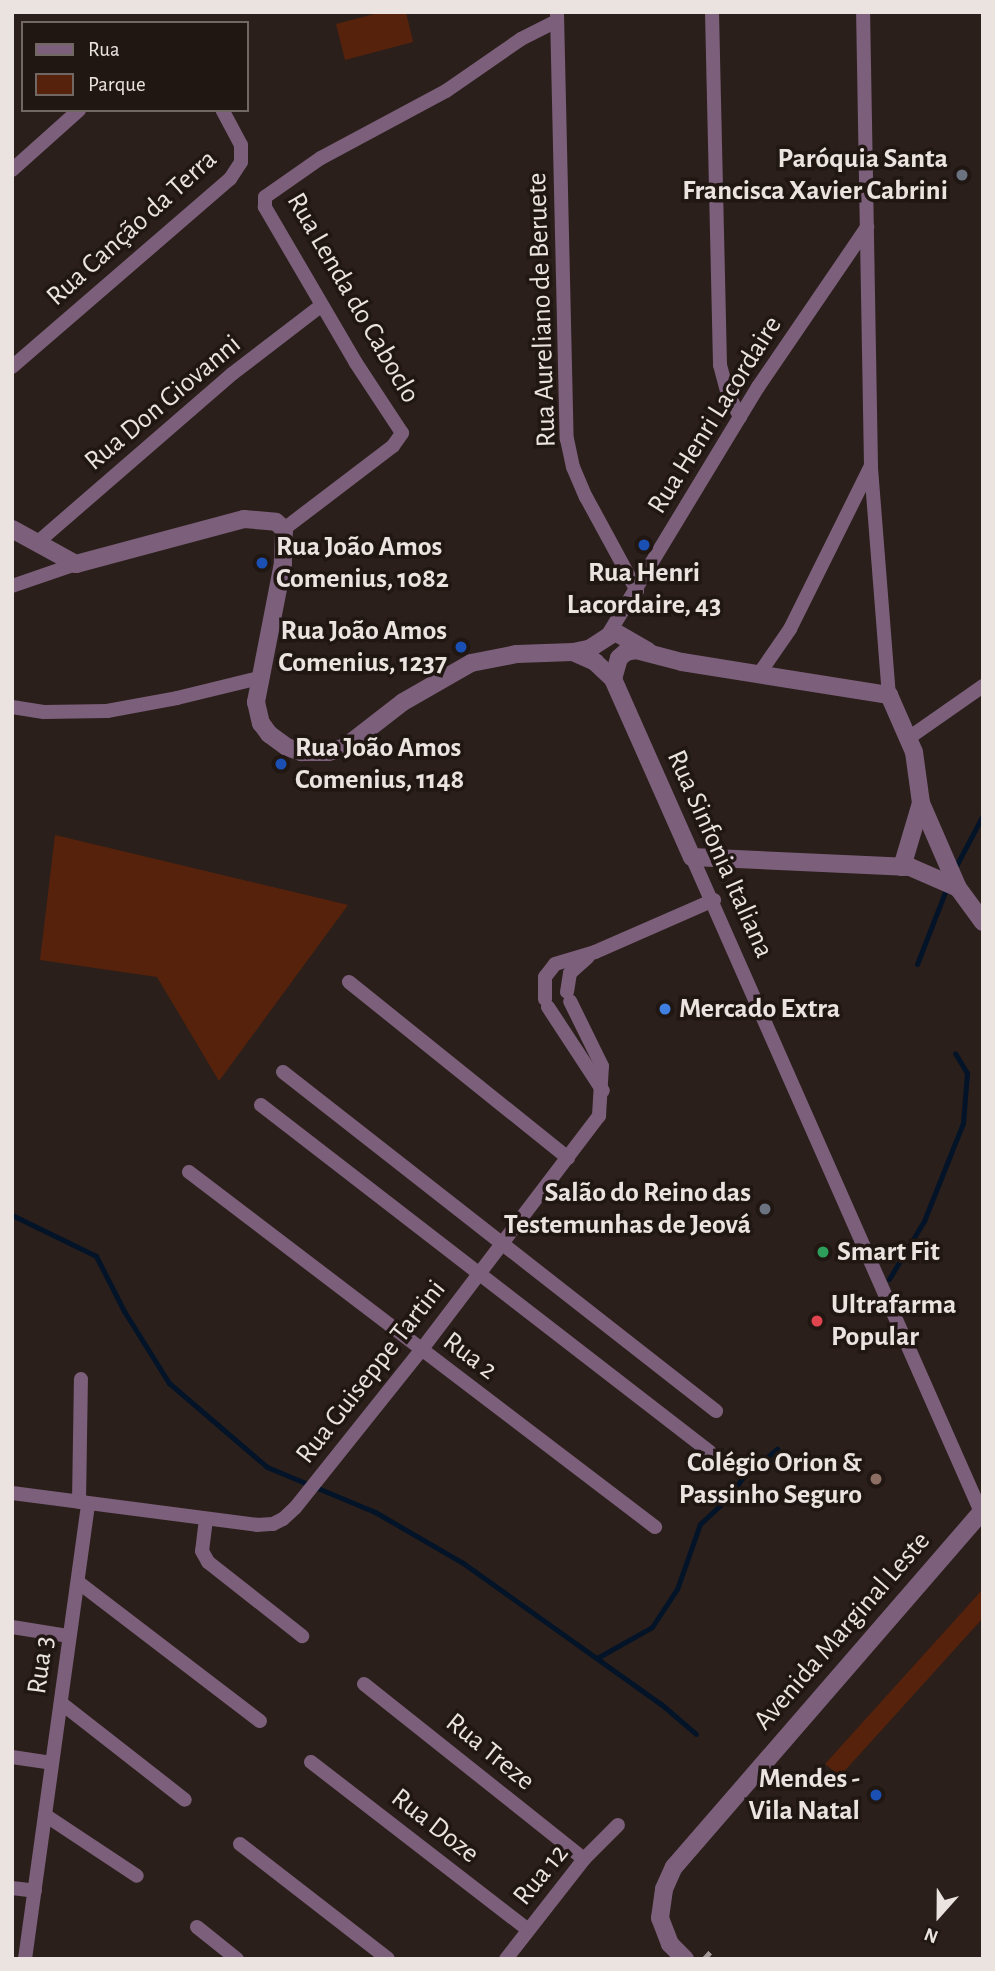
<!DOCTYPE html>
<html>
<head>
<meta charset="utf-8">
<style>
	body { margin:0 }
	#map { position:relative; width:995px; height:1971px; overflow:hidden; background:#2a1f1b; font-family:"Alegreya Sans",sans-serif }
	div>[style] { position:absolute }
	.green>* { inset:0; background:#57220b }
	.stream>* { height:5px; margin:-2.5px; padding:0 2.5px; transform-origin:2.5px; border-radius:2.5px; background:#031328 }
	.minor>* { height:14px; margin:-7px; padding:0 7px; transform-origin:7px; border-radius:7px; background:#7c5f7a }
	.tertiary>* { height:18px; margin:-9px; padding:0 9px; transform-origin:9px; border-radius:9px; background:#7c5f7a }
	.rail>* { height:5px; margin-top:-2.5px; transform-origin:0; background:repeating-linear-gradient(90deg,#a09794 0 9px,transparent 0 18px) }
	.dots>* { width:19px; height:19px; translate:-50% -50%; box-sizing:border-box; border:4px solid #201612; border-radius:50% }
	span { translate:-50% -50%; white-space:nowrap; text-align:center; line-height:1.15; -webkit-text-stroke:7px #201612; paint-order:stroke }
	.poi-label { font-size:28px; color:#eae3e0; font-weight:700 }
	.right { translate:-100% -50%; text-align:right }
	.left { translate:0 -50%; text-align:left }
	.street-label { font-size:28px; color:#eae3e0 }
	.frame { position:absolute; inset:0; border:14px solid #eae3e0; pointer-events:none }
	.legend { position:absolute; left:21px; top:21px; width:228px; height:91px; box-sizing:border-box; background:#201612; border:2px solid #716864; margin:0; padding:9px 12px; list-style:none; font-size:21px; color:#eae3e0 }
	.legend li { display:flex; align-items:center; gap:14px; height:35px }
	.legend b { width:35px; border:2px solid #716864 }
	.north { position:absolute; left:904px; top:1880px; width:70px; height:70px; -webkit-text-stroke:5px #201612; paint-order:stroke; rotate:201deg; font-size:19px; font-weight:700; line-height:28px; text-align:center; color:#eae3e0 }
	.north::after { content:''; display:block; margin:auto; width:24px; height:32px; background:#eae3e0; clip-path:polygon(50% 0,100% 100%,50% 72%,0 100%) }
</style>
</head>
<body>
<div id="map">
	<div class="green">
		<i style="clip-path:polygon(382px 12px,406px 12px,413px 42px,345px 60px,336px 24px)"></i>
		<i style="clip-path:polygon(55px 835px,294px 892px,348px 905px,219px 1081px,157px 977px,40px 960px)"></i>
		<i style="clip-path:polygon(983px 1589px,983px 1618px,840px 1776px,825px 1764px)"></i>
	</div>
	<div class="stream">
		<i style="left:955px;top:868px;width:60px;rotate:-62.2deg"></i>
		<i style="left:917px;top:964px;width:83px;rotate:-68.7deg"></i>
		<i style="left:12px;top:1215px;width:93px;rotate:26deg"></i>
		<i style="left:96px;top:1256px;width:62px;rotate:63deg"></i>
		<i style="left:124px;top:1311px;width:85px;rotate:58deg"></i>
		<i style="left:169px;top:1383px;width:129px;rotate:40.6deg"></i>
		<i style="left:267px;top:1467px;width:117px;rotate:22.6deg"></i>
		<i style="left:375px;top:1512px;width:102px;rotate:30.1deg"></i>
		<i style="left:463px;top:1563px;width:243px;rotate:35.5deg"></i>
		<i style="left:661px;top:1704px;width:46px;rotate:40.6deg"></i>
		<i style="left:889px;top:1279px;width:68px;rotate:-58.9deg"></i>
		<i style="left:924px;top:1221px;width:105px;rotate:-68.3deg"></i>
		<i style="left:963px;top:1123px;width:50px;rotate:-85.4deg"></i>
		<i style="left:967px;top:1073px;width:23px;rotate:-121deg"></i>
		<i style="left:597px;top:1658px;width:63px;rotate:-29.4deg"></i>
		<i style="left:652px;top:1627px;width:45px;rotate:-56.7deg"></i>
		<i style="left:677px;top:1589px;width:69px;rotate:-70.5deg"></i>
		<i style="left:700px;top:1524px;width:35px;rotate:-43deg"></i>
		<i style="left:726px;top:1500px;width:30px;rotate:-53deg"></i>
		<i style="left:744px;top:1476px;width:43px;rotate:-39.3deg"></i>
	</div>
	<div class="minor">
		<i style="left:712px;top:12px;width:353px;rotate:88.7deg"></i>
		<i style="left:720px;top:365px;width:30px;rotate:75deg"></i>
		<i style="left:728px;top:394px;width:26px;rotate:62deg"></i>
		<i style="left:557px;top:14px;width:425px;rotate:88.7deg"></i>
		<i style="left:567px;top:439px;width:29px;rotate:78deg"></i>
		<i style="left:573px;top:467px;width:33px;rotate:67deg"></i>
		<i style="left:586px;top:497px;width:107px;rotate:61.5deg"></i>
		<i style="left:12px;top:170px;width:90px;rotate:-41.8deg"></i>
		<i style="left:12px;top:367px;width:288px;rotate:-40.8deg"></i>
		<i style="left:230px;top:179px;width:20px;rotate:-57deg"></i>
		<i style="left:241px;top:162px;width:17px;rotate:-90deg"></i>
		<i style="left:241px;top:145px;width:40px;rotate:-118deg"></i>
		<i style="left:871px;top:468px;width:228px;rotate:85.5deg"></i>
		<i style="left:284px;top:529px;width:137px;rotate:-37.3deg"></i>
		<i style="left:393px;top:446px;width:16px;rotate:-55deg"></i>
		<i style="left:402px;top:433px;width:84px;rotate:-123.3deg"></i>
		<i style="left:356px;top:363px;width:181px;rotate:-120.3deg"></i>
		<i style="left:265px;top:207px;width:10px;rotate:-90deg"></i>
		<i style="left:265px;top:197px;width:68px;rotate:-34.9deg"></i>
		<i style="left:321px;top:158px;width:142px;rotate:-28.2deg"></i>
		<i style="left:446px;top:91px;width:91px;rotate:-34.7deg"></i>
		<i style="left:521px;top:39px;width:40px;rotate:-26.6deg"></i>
		<i style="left:38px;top:542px;width:257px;rotate:-40.9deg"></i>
		<i style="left:232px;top:374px;width:113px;rotate:-37.5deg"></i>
		<i style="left:12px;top:586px;width:68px;rotate:-19deg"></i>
		<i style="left:609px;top:633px;width:288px;rotate:-58.8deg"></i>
		<i style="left:758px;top:387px;width:194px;rotate:-55.7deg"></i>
		<i style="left:759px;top:674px;width:55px;rotate:-55.4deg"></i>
		<i style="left:790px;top:629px;width:182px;rotate:-63.6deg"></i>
		<i style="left:871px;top:466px;width:454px;rotate:-91deg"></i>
		<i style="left:12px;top:707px;width:32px;rotate:9deg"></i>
		<i style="left:44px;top:712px;width:63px;rotate:-0.9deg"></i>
		<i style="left:107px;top:711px;width:71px;rotate:-10.5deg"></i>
		<i style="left:177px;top:698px;width:84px;rotate:-13.7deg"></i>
		<i style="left:910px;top:737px;width:89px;rotate:-34.9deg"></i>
		<i style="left:692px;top:857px;width:716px;rotate:66.19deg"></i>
		<i style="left:981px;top:1512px;width:3px;rotate:-45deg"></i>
		<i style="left:349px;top:982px;width:281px;rotate:38.8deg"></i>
		<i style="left:567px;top:992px;width:19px;rotate:-81deg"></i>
		<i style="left:570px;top:973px;width:24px;rotate:-42deg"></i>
		<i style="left:545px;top:999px;width:22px;rotate:-90deg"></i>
		<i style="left:545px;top:977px;width:16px;rotate:-52deg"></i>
		<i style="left:555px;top:964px;width:42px;rotate:-16.7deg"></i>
		<i style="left:595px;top:952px;width:130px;rotate:-23.6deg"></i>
		<i style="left:548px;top:1007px;width:100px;rotate:56.8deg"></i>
		<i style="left:283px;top:1072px;width:550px;rotate:38.06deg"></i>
		<i style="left:261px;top:1105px;width:567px;rotate:37.7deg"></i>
		<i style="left:189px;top:1172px;width:586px;rotate:37.3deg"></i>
		<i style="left:12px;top:1493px;width:247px;rotate:7.4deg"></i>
		<i style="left:257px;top:1525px;width:16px;rotate:-4deg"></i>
		<i style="left:273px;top:1524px;width:11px;rotate:-27deg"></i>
		<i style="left:283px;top:1519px;width:16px;rotate:-43deg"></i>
		<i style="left:295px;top:1508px;width:203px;rotate:-51.4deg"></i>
		<i style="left:422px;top:1349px;width:293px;rotate:-52.8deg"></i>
		<i style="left:599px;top:1116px;width:50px;rotate:-86.6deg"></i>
		<i style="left:602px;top:1066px;width:72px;rotate:-116.2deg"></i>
		<i style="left:79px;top:1502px;width:123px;rotate:-89.1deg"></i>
		<i style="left:206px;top:1519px;width:32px;rotate:97deg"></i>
		<i style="left:202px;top:1551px;width:13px;rotate:61deg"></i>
		<i style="left:208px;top:1562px;width:120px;rotate:38.2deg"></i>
		<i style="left:78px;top:1582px;width:229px;rotate:37.4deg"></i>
		<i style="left:12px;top:1627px;width:58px;rotate:9deg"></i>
		<i style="left:364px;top:1684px;width:281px;rotate:38.5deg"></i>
		<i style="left:61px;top:1703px;width:157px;rotate:38deg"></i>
		<i style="left:12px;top:1757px;width:40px;rotate:8.5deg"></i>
		<i style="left:311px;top:1762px;width:274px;rotate:37.7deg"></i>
		<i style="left:45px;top:1815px;width:110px;rotate:33.5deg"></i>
		<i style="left:240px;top:1844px;width:187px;rotate:37.8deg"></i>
		<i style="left:12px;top:1888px;width:23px;rotate:7deg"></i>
		<i style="left:197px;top:1927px;width:51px;rotate:38.7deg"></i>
		<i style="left:25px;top:1959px;width:460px;rotate:-82.1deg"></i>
		<i style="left:506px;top:1959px;width:127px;rotate:-52deg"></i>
		<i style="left:584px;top:1859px;width:48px;rotate:-45deg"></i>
	</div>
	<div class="tertiary">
		<i style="left:12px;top:529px;width:73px;rotate:28.7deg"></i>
		<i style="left:76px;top:564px;width:174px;rotate:-15deg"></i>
		<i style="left:244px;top:519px;width:32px;rotate:5deg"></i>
		<i style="left:276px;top:522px;width:11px;rotate:41deg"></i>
		<i style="left:284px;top:529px;width:34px;rotate:92deg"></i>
		<i style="left:283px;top:563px;width:142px;rotate:101deg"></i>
		<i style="left:256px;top:702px;width:22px;rotate:77deg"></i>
		<i style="left:261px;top:723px;width:14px;rotate:54deg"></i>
		<i style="left:269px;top:734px;width:22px;rotate:36deg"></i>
		<i style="left:287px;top:747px;width:15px;rotate:20deg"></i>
		<i style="left:301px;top:752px;width:28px"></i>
		<i style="left:329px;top:752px;width:17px;rotate:-17deg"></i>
		<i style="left:345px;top:747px;width:73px;rotate:-37.8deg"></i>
		<i style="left:403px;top:702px;width:78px;rotate:-29.8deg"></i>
		<i style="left:471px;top:663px;width:47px;rotate:-11.1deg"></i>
		<i style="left:517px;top:654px;width:56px;rotate:-2deg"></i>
		<i style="left:573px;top:652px;width:24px;rotate:24deg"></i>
		<i style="left:595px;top:662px;width:25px;rotate:43deg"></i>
		<i style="left:613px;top:679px;width:195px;rotate:66.1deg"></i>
		<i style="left:692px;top:857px;width:218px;rotate:2.6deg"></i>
		<i style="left:910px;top:867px;width:52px;rotate:23.6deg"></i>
		<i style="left:573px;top:652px;width:16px;rotate:-11deg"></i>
		<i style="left:589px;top:649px;width:31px;rotate:-33deg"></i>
		<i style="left:615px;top:632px;width:38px;rotate:30deg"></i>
		<i style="left:613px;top:679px;width:22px;rotate:-74deg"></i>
		<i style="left:619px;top:658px;width:9px;rotate:-41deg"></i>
		<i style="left:626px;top:652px;width:10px;rotate:-11deg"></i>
		<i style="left:636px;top:650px;width:48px;rotate:14.6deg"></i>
		<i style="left:682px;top:662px;width:210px;rotate:9.1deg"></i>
		<i style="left:889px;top:695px;width:62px;rotate:66.3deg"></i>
		<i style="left:914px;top:752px;width:51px;rotate:82.2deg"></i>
		<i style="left:921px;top:803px;width:93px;rotate:66.5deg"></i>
		<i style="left:958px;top:888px;width:42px;rotate:53.7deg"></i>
		<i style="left:902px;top:867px;width:67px;rotate:-73.5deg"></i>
		<i style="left:685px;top:1959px;width:21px;rotate:-135deg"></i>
		<i style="left:670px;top:1944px;width:28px;rotate:-111deg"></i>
		<i style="left:660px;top:1918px;width:29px;rotate:-82deg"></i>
		<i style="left:664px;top:1889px;width:24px;rotate:-66deg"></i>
		<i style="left:674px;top:1867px;width:469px;rotate:-49.1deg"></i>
	</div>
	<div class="rail">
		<i style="left:704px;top:1959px;width:12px;rotate:-48deg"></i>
	</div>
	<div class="dots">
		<i style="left:962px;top:175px;background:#6b7280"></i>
		<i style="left:644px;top:545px;background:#1a4fb4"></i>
		<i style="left:262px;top:563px;background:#1a4fb4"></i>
		<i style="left:461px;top:647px;background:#1a4fb4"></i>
		<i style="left:281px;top:764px;background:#1a4fb4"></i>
		<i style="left:665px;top:1009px;background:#3f7fe0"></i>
		<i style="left:765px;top:1209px;background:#6b7280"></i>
		<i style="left:823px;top:1252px;background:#2e9e5b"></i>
		<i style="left:817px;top:1321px;background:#e0444e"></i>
		<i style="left:876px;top:1479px;background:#8d6e63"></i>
		<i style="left:876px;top:1795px;background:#1a4fb4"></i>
	</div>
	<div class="poi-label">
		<span class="right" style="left:948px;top:175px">Paróquia Santa<br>Francisca Xavier Cabrini</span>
		<span class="left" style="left:276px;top:563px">Rua João Amos<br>Comenius, 1082</span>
		<span style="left:644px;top:589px">Rua Henri<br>Lacordaire, 43</span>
		<span class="right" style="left:447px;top:647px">Rua João Amos<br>Comenius, 1237</span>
		<span class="left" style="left:295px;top:764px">Rua João Amos<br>Comenius, 1148</span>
		<span class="left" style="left:679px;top:1009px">Mercado Extra</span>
		<span class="right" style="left:751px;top:1209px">Salão do Reino das<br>Testemunhas de Jeová</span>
		<span class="left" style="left:837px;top:1252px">Smart Fit</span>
		<span class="left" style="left:831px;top:1321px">Ultrafarma<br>Popular</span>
		<span class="right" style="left:862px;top:1479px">Colégio Orion &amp;<br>Passinho Seguro</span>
		<span class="right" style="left:860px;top:1795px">Mendes -<br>Vila Natal</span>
	</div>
	<div class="street-label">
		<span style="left:132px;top:228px;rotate:-42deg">Rua Canção da Terra</span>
		<span style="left:353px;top:298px;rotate:60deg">Rua Lenda do Caboclo</span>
		<span style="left:542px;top:310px;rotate:-92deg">Rua Aureliano de Beruete</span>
		<span style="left:163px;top:403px;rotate:-40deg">Rua Don Giovanni</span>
		<span style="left:715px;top:415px;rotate:-58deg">Rua Henri Lacordaire</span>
		<span style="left:720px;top:854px;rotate:66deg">Rua Sinfonia Italiana</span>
		<span style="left:470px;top:1356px;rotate:37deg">Rua 2</span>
		<span style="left:371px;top:1372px;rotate:-52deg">Rua Guiseppe Tartini</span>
		<span style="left:842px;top:1631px;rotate:-49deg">Avenida Marginal Leste</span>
		<span style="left:41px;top:1665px;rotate:-82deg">Rua 3</span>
		<span style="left:490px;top:1752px;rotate:39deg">Rua Treze</span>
		<span style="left:435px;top:1826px;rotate:38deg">Rua Doze</span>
		<span style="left:541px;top:1875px;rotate:-51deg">Rua 12</span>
	</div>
	<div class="frame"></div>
	<ul class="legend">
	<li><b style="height:9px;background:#7c5f7a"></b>Rua</li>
	<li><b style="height:19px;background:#57220b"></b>Parque</li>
	</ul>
	<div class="north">N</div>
</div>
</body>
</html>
